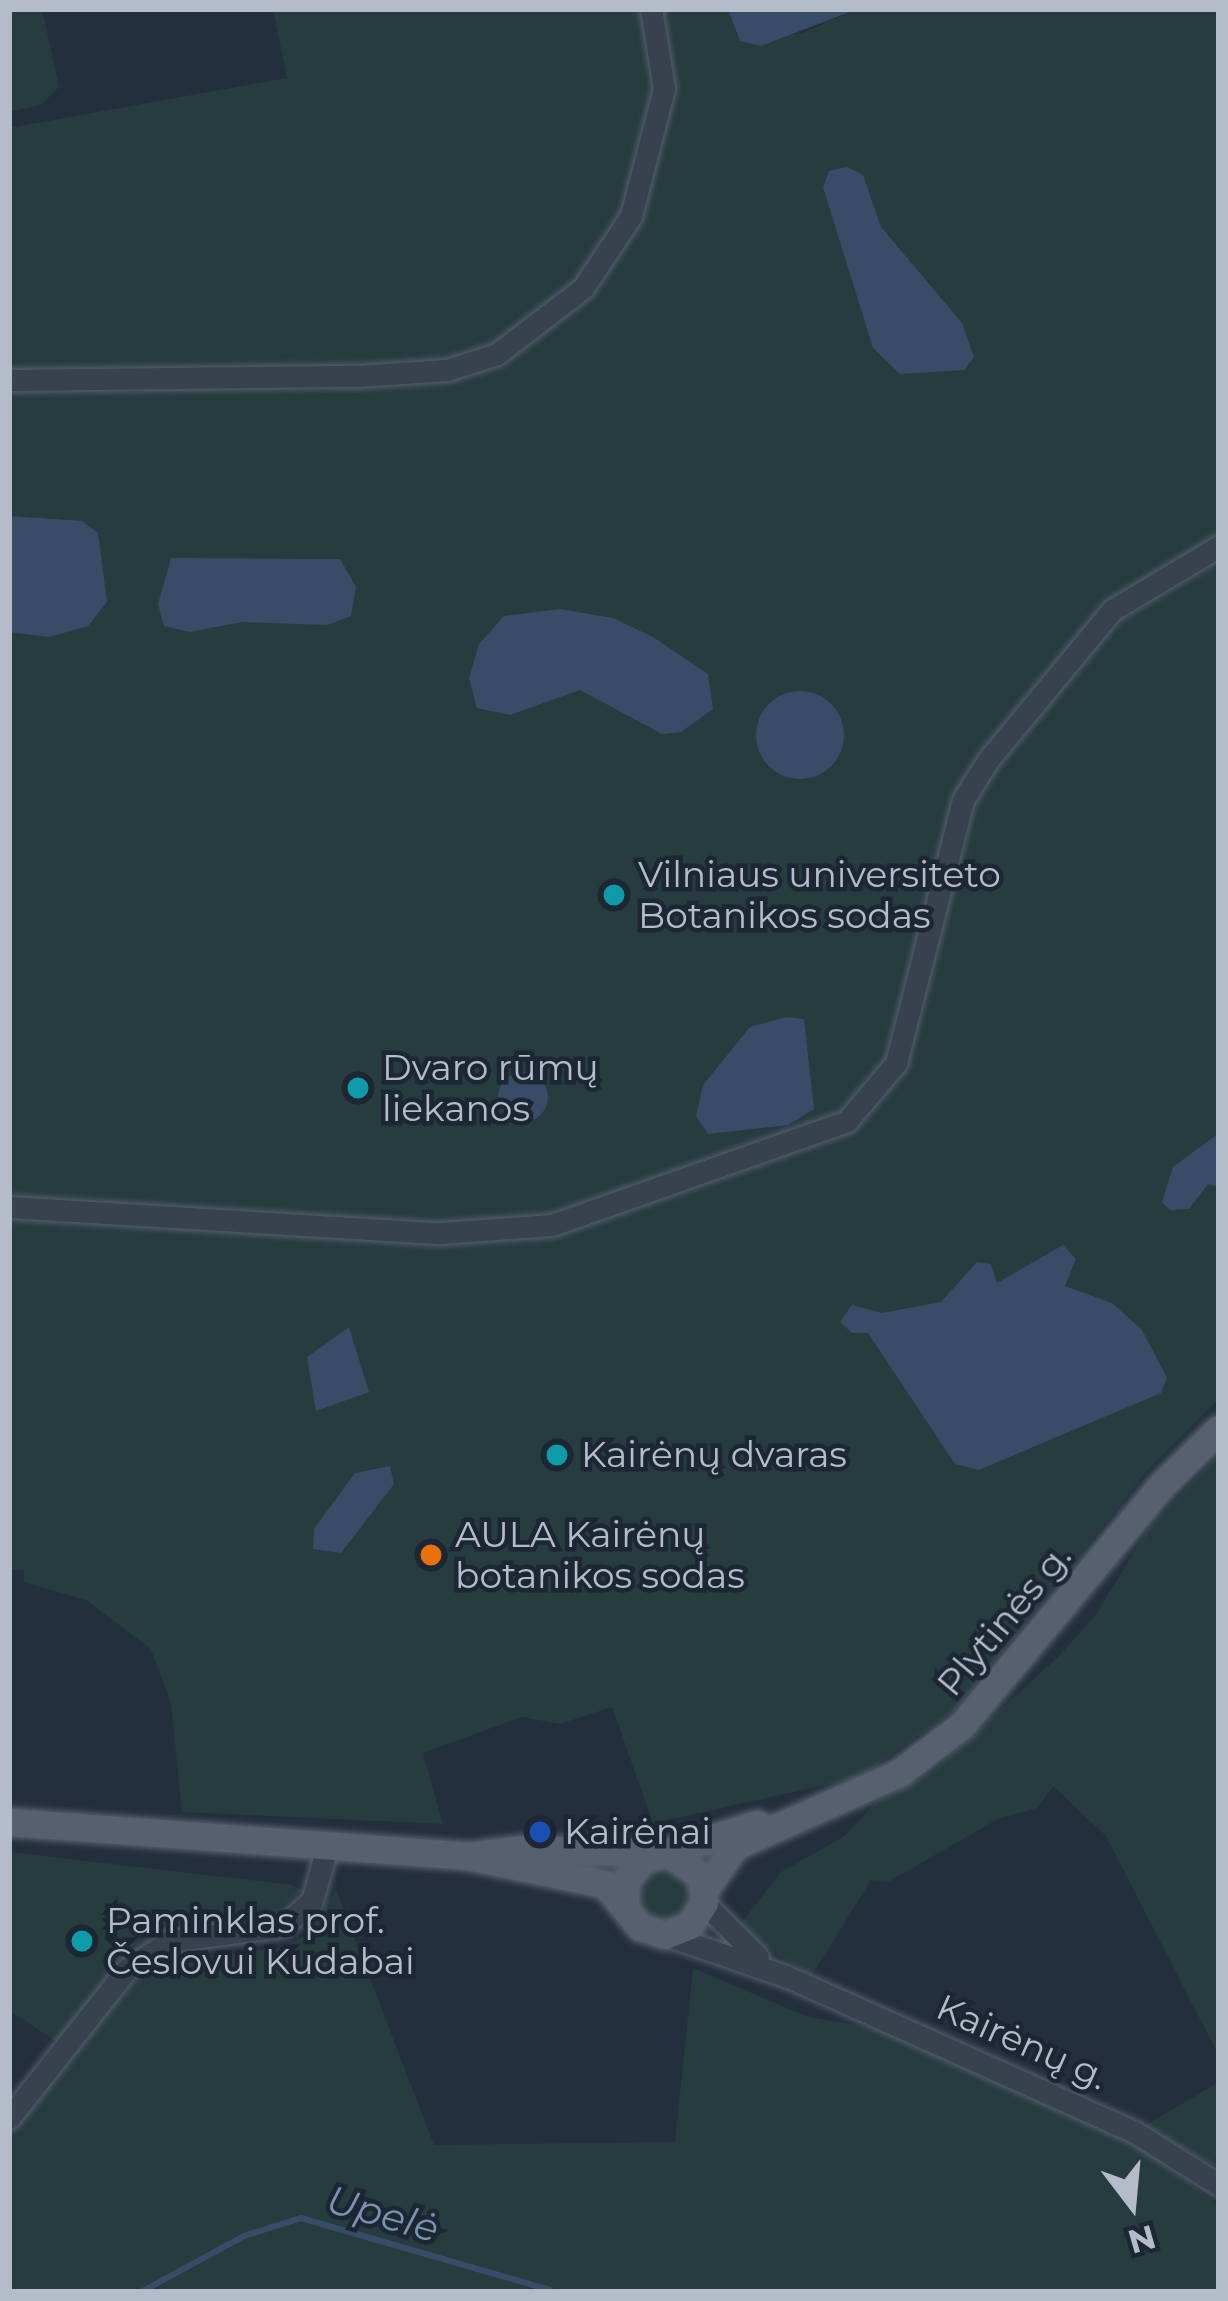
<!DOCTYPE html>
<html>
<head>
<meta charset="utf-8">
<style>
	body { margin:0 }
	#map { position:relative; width:1228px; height:2301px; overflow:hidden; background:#242f3e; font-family:Montserrat,sans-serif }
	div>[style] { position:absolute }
	.green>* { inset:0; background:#263c3f }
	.round { border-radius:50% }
	.water>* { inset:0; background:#394c67 }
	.stream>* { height:6px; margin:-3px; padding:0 3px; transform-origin:3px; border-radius:3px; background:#394c67 }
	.roads { filter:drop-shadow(0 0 3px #565f6c) drop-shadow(0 0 3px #565f6c) }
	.minor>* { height:21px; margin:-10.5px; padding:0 10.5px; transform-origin:10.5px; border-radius:10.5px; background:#38414e }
	.major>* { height:27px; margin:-13.5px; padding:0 13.5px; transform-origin:13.5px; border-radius:13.5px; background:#56606e }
	.dots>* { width:33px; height:33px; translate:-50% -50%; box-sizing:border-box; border:6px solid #1d2633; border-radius:50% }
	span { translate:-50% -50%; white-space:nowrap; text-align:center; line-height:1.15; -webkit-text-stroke:9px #1d2633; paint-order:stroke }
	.poi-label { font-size:36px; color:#b4bcc9 }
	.left { translate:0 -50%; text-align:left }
	.street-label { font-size:36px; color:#b4bcc9 }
	.water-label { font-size:39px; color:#7c92b1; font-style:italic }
	.frame { position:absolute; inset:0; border:12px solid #b4bcc9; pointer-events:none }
	.north { position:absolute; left:1072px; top:2145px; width:120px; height:120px; -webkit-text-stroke:9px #1d2633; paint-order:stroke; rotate:164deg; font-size:33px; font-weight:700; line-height:48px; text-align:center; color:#b4bcc9 }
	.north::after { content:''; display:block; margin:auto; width:42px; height:54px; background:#b4bcc9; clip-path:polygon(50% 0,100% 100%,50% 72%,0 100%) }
</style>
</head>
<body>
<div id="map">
	<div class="green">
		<i style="clip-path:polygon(9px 9px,42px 9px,59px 87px,41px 105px,9px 112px)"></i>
		<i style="clip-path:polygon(273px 9px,728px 9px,740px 41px,802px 33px,858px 9px,1219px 9px,1219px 1399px,1148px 1470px,955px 1710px,858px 1778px,653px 1823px,612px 1707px,560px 1724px,522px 1717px,423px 1753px,443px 1824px,182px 1812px,171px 1704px,151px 1649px,86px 1600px,24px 1582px,24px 1570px,9px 1569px,9px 392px,376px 383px,9px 371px,9px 128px,287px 78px)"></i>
		<i style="clip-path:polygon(1219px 1454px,1219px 2056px,1106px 1836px,1053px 1786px,1037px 1808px,998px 1819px,888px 1882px,871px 1880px,812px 1975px,752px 1939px,739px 1926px,781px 1872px,845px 1836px,877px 1801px,933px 1771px,1058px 1657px,1095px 1616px,1148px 1529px)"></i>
		<i style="clip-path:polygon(9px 1852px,292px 1885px,302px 1891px,267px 1917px,151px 1938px,60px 2044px,9px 2010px)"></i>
		<i class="round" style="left:636px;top:1866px;width:56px;height:56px"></i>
		<i style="clip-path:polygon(336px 1890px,434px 2145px,675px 2142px,693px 1968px,808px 2017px,881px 2029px,1151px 2152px,1219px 2206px,1219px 2292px,9px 2292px,9px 2129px,131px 1984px,172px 1959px,280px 1948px,305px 1936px)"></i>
		<i style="clip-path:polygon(1219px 2082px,1219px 2168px,1144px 2126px)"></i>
	</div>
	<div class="water">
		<i style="clip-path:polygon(728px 9px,858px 9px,761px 46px,740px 41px)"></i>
		<i style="clip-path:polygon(847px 167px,863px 175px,881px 227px,962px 323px,974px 357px,964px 370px,900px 374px,873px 348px,823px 187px,829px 171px)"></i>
		<i style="clip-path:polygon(9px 516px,82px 521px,98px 533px,107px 602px,88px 626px,49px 637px,9px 632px)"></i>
		<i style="clip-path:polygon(171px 558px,340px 559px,356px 587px,351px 616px,327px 625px,242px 622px,190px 632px,164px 626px,158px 604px)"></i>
		<i style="clip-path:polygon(560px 609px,613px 618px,653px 637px,708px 674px,713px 709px,681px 732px,662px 734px,580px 690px,510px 715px,477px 708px,469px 678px,479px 644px,504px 616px)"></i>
		<i class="round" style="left:756px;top:691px;width:88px;height:88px"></i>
		<i style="clip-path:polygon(786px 1017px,804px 1019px,814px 1109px,788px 1125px,708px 1134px,696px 1116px,703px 1085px,750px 1027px)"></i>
		<i class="round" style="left:498px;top:1072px;width:50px;height:50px"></i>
		<i style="clip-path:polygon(1219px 1133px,1219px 1187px,1208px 1184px,1189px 1209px,1170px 1210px,1162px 1202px,1173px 1167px)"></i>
		<i style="clip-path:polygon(1063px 1245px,1076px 1259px,1065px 1286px,1112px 1303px,1142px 1330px,1167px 1378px,1161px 1393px,979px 1470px,955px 1464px,868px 1333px,852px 1333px,840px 1322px,852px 1305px,882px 1313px,941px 1302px,977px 1262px,991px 1264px,997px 1283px)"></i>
		<i style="clip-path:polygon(349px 1327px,369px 1392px,316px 1411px,307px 1357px)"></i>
		<i style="clip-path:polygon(390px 1466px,394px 1484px,341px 1553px,313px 1549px,314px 1529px,355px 1473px)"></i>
	</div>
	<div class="stream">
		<i style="left:141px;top:2292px;width:117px;rotate:-28.5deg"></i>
		<i style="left:244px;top:2236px;width:60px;rotate:-17.5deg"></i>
		<i style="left:301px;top:2218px;width:259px;rotate:16.1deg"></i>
	</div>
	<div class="roads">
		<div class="minor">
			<i style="left:9px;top:380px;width:348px;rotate:-0.7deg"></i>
			<i style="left:357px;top:376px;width:90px;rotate:-3.8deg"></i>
			<i style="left:447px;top:370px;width:52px;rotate:-17.7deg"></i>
			<i style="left:497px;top:354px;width:108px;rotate:-37.5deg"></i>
			<i style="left:583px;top:288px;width:87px;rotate:-56.3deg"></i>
			<i style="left:631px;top:216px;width:132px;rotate:-75.5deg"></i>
			<i style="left:664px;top:88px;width:80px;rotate:-99.3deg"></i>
			<i style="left:9px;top:1207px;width:432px;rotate:3.5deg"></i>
			<i style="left:440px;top:1233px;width:112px;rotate:-4.1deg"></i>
			<i style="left:552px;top:1225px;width:313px;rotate:-19.4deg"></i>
			<i style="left:847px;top:1121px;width:76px;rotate:-49.8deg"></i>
			<i style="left:896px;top:1063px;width:271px;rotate:-75.7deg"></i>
			<i style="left:963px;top:800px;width:47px;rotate:-58deg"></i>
			<i style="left:988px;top:760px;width:195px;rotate:-50.4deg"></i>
			<i style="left:1112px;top:610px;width:125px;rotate:-30.9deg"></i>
			<i style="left:704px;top:1903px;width:76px;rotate:45deg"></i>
			<i style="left:666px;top:1935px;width:129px;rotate:19deg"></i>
			<i style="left:788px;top:1977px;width:378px;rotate:24.1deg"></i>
			<i style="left:1133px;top:2131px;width:102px;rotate:32.1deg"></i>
			<i style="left:9px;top:2118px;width:190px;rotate:-51.6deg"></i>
			<i style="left:127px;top:1969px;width:51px;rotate:-33.1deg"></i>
			<i style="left:170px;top:1941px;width:114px;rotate:-7.6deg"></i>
			<i style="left:283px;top:1926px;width:38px;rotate:-41deg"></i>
			<i style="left:312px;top:1901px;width:56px;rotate:-74.5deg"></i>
		</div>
		<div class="major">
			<i style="left:9px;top:1822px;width:460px;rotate:4.2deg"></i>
			<i style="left:468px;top:1856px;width:140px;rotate:11.6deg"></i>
			<i style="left:605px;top:1884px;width:55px;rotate:50.9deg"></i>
			<i style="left:640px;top:1927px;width:26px;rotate:18deg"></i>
			<i style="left:665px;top:1935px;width:27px;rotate:-22deg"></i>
			<i style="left:690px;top:1925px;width:26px;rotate:-58deg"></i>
			<i style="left:704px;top:1903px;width:27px;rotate:-96deg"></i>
			<i style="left:701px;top:1876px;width:40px;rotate:-145.1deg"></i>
			<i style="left:668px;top:1853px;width:145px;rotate:-178.4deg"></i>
			<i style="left:523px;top:1849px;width:55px;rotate:172.7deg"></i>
			<i style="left:705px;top:1889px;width:52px;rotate:-55.1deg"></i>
			<i style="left:735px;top:1846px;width:180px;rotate:-24deg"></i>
			<i style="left:899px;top:1773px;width:79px;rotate:-37.3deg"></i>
			<i style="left:962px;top:1725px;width:314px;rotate:-50.2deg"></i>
			<i style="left:1163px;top:1484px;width:78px;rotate:-44.5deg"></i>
			<i style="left:625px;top:1906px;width:26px;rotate:-88deg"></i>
			<i style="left:626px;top:1880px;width:26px;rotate:-50deg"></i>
			<i style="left:643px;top:1860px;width:120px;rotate:-17.5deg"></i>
		</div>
	</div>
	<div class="dots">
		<i style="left:614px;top:895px;background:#0f9aa8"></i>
		<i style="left:358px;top:1088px;background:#0f9aa8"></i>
		<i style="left:557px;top:1455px;background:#0f9aa8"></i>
		<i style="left:431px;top:1555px;background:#e8710a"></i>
		<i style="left:540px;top:1832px;background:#1a4fb4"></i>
		<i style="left:82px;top:1941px;background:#0f9aa8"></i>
	</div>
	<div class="poi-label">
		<span class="left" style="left:638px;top:895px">Vilniaus universiteto<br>Botanikos sodas</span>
		<span class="left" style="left:382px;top:1088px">Dvaro rūmų<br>liekanos</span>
		<span class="left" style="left:581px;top:1455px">Kairėnų dvaras</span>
		<span class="left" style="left:455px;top:1555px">AULA Kairėnų<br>botanikos sodas</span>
		<span class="left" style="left:564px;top:1832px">Kairėnai</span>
		<span class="left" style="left:106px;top:1941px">Paminklas prof.<br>Česlovui Kudabai</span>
	</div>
	<div class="street-label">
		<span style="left:1004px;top:1620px;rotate:-50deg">Plytinės g.</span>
		<span style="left:1022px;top:2042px;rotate:24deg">Kairėnų g.</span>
	</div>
	<div class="water-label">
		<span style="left:383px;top:2214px;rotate:16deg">Upelė</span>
	</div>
	<div class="frame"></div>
	<div class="north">N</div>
</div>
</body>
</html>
